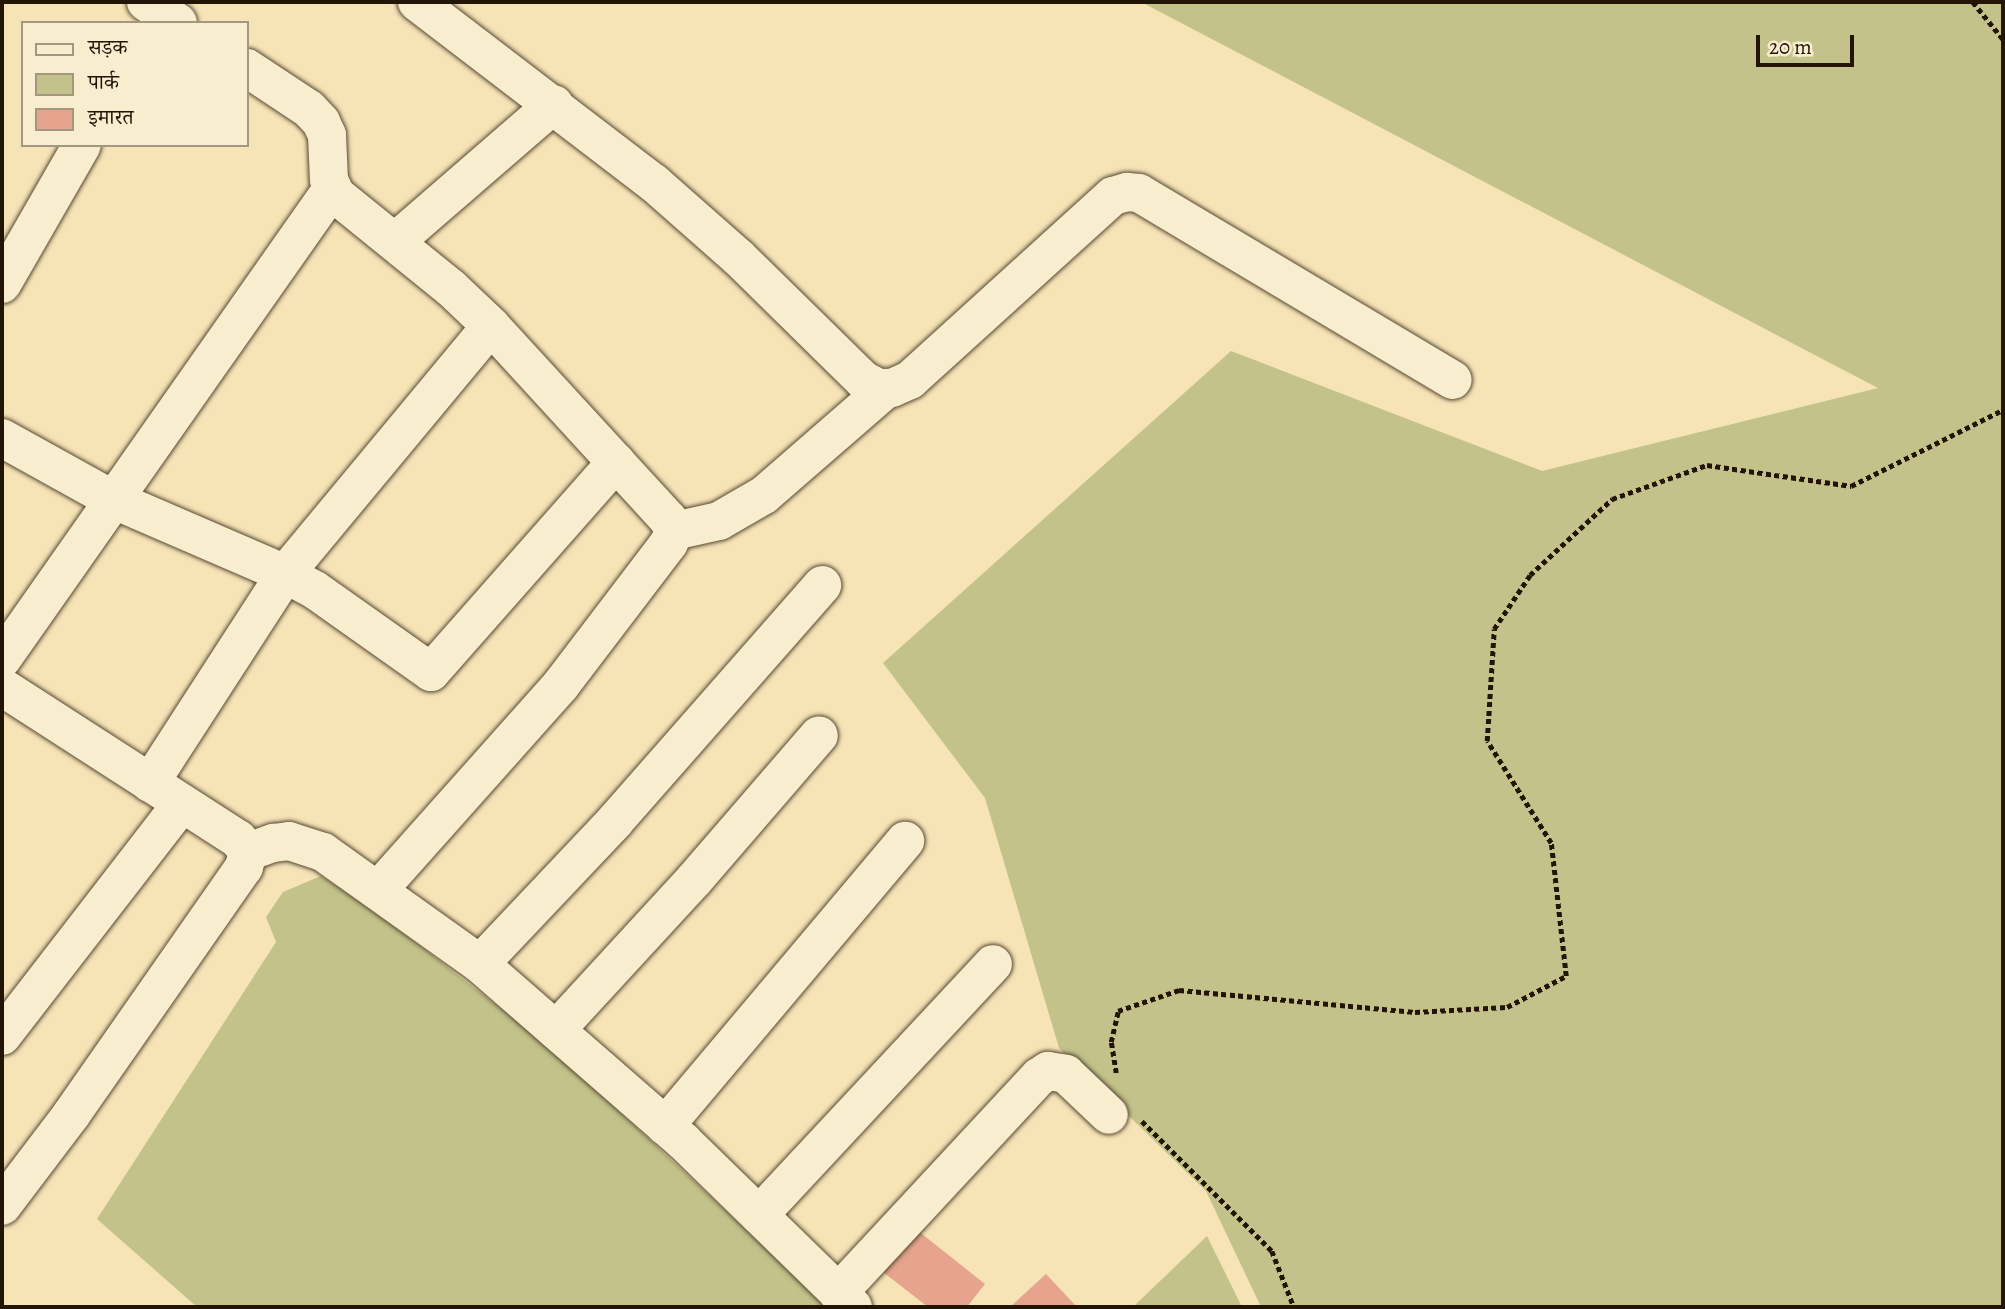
<!DOCTYPE html>
<html>
<head>
<meta charset="utf-8">
<style>
	body { margin:0 }
	#map { position:relative; width:2005px; height:1309px; overflow:hidden; background:#f6e4b7; font-family:Alegreya,"Noto Serif Devanagari",serif }
	div>[style] { position:absolute }
	.green>* { inset:0; background:#c2c28a }
	.building>* { inset:0; background:#e6a48e }
	.path>* { height:4.5px; margin-top:-2.25px; transform-origin:0; background:repeating-linear-gradient(90deg,#231506 0 5px,transparent 0 8.5px) }
	.roads { filter:drop-shadow(0 0 2px #584932) drop-shadow(0 0 2px #584932) }
	.minor>* { height:38px; margin:-19px; padding:0 19px; transform-origin:19px; border-radius:19px; background:#f9edd0 }
	span { translate:-50% -50%; white-space:nowrap; text-align:center; line-height:1.15; -webkit-text-stroke:6px #f9edd0; paint-order:stroke }
	.frame { position:absolute; inset:0; border:4px solid #231506; pointer-events:none }
	.legend { position:absolute; left:21px; top:21px; width:228px; height:126px; box-sizing:border-box; background:#f9edd0; border:2px solid #a3977f; margin:0; padding:9px 12px; list-style:none; font-size:21px; color:#231506 }
	.legend li { display:flex; align-items:center; gap:14px; height:35px }
	.legend b { width:35px; border:2px solid #a3977f }
	.scale { position:absolute; left:1756px; top:35px; width:98px; height:32px; box-sizing:border-box; border:4px solid #231506; border-top:0; padding-left:9px; font-size:21px; line-height:24px; white-space:nowrap; color:#231506; -webkit-text-stroke:5px #f9edd0; paint-order:stroke }
</style>
</head>
<body>
<div id="map">
	<div class="green">
		<i style="clip-path:polygon(1141px 2px,2003px 2px,2003px 1307px,1261px 1307px,1206px 1191px,1059px 1048px,985px 798px,883px 663px,1231px 351px,1542px 471px,1878px 388px)"></i>
		<i style="clip-path:polygon(321px 876px,371px 908px,549px 1046px,829px 1307px,197px 1307px,97px 1219px,276px 942px,266px 917px,283px 892px)"></i>
		<i style="clip-path:polygon(1207px 1236px,1242px 1307px,1133px 1307px)"></i>
	</div>
	<div class="building">
		<i style="clip-path:polygon(917px 1230px,985px 1284px,967px 1307px,928px 1307px,883px 1272px)"></i>
		<i style="clip-path:polygon(1046px 1274px,1077px 1307px,1010px 1307px)"></i>
	</div>
	<div class="path">
		<i style="left:1973px;top:2px;width:48px;rotate:51deg"></i>
		<i style="left:1116px;top:1073px;width:31px;rotate:-99deg"></i>
		<i style="left:1111px;top:1042px;width:32px;rotate:-77deg"></i>
		<i style="left:1118px;top:1011px;width:65px;rotate:-19deg"></i>
		<i style="left:1179px;top:990px;width:237px;rotate:5.3deg"></i>
		<i style="left:1415px;top:1012px;width:92px;rotate:-3.1deg"></i>
		<i style="left:1507px;top:1007px;width:67px;rotate:-27.7deg"></i>
		<i style="left:1566px;top:976px;width:134px;rotate:-96.4deg"></i>
		<i style="left:1551px;top:843px;width:120px;rotate:-122.1deg"></i>
		<i style="left:1487px;top:741px;width:112px;rotate:-86.4deg"></i>
		<i style="left:1494px;top:629px;width:65px;rotate:-56.3deg"></i>
		<i style="left:1530px;top:575px;width:112px;rotate:-42.8deg"></i>
		<i style="left:1612px;top:499px;width:101px;rotate:-19.7deg"></i>
		<i style="left:1707px;top:465px;width:146px;rotate:8.3deg"></i>
		<i style="left:1851px;top:486px;width:170px;rotate:-26.6deg"></i>
		<i style="left:1142px;top:1121px;width:184px;rotate:45deg"></i>
		<i style="left:1272px;top:1251px;width:60px;rotate:68.6deg"></i>
	</div>
	<div class="roads">
		<div class="minor">
			<i style="left:146px;top:2px;width:38px;rotate:33deg"></i>
			<i style="left:417px;top:2px;width:298px;rotate:37.4deg"></i>
			<i style="left:654px;top:183px;width:112px;rotate:41.4deg"></i>
			<i style="left:738px;top:257px;width:175px;rotate:44.5deg"></i>
			<i style="left:863px;top:380px;width:18px;rotate:27deg"></i>
			<i style="left:879px;top:388px;width:13px"></i>
			<i style="left:892px;top:388px;width:20px;rotate:-24deg"></i>
			<i style="left:910px;top:380px;width:274px;rotate:-42.2deg"></i>
			<i style="left:1113px;top:196px;width:15px;rotate:-16deg"></i>
			<i style="left:1127px;top:192px;width:12px;rotate:5deg"></i>
			<i style="left:1139px;top:193px;width:365px;rotate:30.8deg"></i>
			<i style="left:247px;top:68px;width:74px;rotate:33.5deg"></i>
			<i style="left:309px;top:109px;width:18px;rotate:47deg"></i>
			<i style="left:321px;top:122px;width:14px;rotate:65deg"></i>
			<i style="left:327px;top:135px;width:45px;rotate:87.5deg"></i>
			<i style="left:329px;top:180px;width:17px;rotate:65deg"></i>
			<i style="left:336px;top:195px;width:148px;rotate:39deg"></i>
			<i style="left:451px;top:288px;width:55px;rotate:43.5deg"></i>
			<i style="left:491px;top:326px;width:262px;rotate:47.5deg"></i>
			<i style="left:668px;top:519px;width:13px;rotate:63deg"></i>
			<i style="left:674px;top:531px;width:13px;rotate:113deg"></i>
			<i style="left:669px;top:543px;width:180px;rotate:127.3deg"></i>
			<i style="left:560px;top:686px;width:273px;rotate:131.7deg"></i>
			<i style="left:396px;top:241px;width:209px;rotate:-40.9deg"></i>
			<i style="left:2px;top:284px;width:160px;rotate:-60.1deg"></i>
			<i style="left:2px;top:438px;width:126px;rotate:29deg"></i>
			<i style="left:112px;top:499px;width:189px;rotate:23.4deg"></i>
			<i style="left:285px;top:574px;width:34px;rotate:28deg"></i>
			<i style="left:315px;top:590px;width:142px;rotate:35.3deg"></i>
			<i style="left:431px;top:672px;width:280px;rotate:-48.6deg"></i>
			<i style="left:674px;top:531px;width:46px;rotate:-12.5deg"></i>
			<i style="left:719px;top:521px;width:52px;rotate:-30deg"></i>
			<i style="left:764px;top:495px;width:163px;rotate:-41deg"></i>
			<i style="left:2px;top:659px;width:574px;rotate:-54.93deg"></i>
			<i style="left:2px;top:687px;width:281px;rotate:32.8deg"></i>
			<i style="left:238px;top:839px;width:16px;rotate:52deg"></i>
			<i style="left:248px;top:852px;width:16px;rotate:105deg"></i>
			<i style="left:244px;top:867px;width:302px;rotate:124.9deg"></i>
			<i style="left:71px;top:1115px;width:114px;rotate:127.2deg"></i>
			<i style="left:150px;top:783px;width:249px;rotate:-57.1deg"></i>
			<i style="left:285px;top:574px;width:322px;rotate:-50.3deg"></i>
			<i style="left:248px;top:852px;width:27px;rotate:-20deg"></i>
			<i style="left:273px;top:843px;width:16px;rotate:-7deg"></i>
			<i style="left:289px;top:841px;width:36px;rotate:18deg"></i>
			<i style="left:323px;top:852px;width:193px;rotate:35.5deg"></i>
			<i style="left:480px;top:964px;width:271px;rotate:41.1deg"></i>
			<i style="left:684px;top:1142px;width:236px;rotate:44.3deg"></i>
			<i style="left:480px;top:964px;width:197px;rotate:-46.6deg"></i>
			<i style="left:615px;top:821px;width:314px;rotate:-48.7deg"></i>
			<i style="left:556px;top:1030px;width:204px;rotate:-47.4deg"></i>
			<i style="left:694px;top:880px;width:191px;rotate:-49.2deg"></i>
			<i style="left:2px;top:1036px;width:294px;rotate:-52.3deg"></i>
			<i style="left:665px;top:1126px;width:373px;rotate:-49.9deg"></i>
			<i style="left:759px;top:1215px;width:343px;rotate:-47deg"></i>
			<i style="left:838px;top:1293px;width:295px;rotate:-47.1deg"></i>
			<i style="left:1039px;top:1077px;width:11px;rotate:-34deg"></i>
			<i style="left:1048px;top:1071px;width:18px;rotate:9deg"></i>
			<i style="left:1066px;top:1074px;width:59px;rotate:43.6deg"></i>
		</div>
	</div>
	<div class="frame"></div>
	<ul class="legend">
	<li><b style="height:9px;background:#f9edd0"></b>सड़क</li>
	<li><b style="height:19px;background:#c2c28a"></b>पार्क</li>
	<li><b style="height:19px;background:#e6a48e"></b>इमारत</li>
	</ul>
	<div class="scale">20 m</div>
</div>
</body>
</html>
